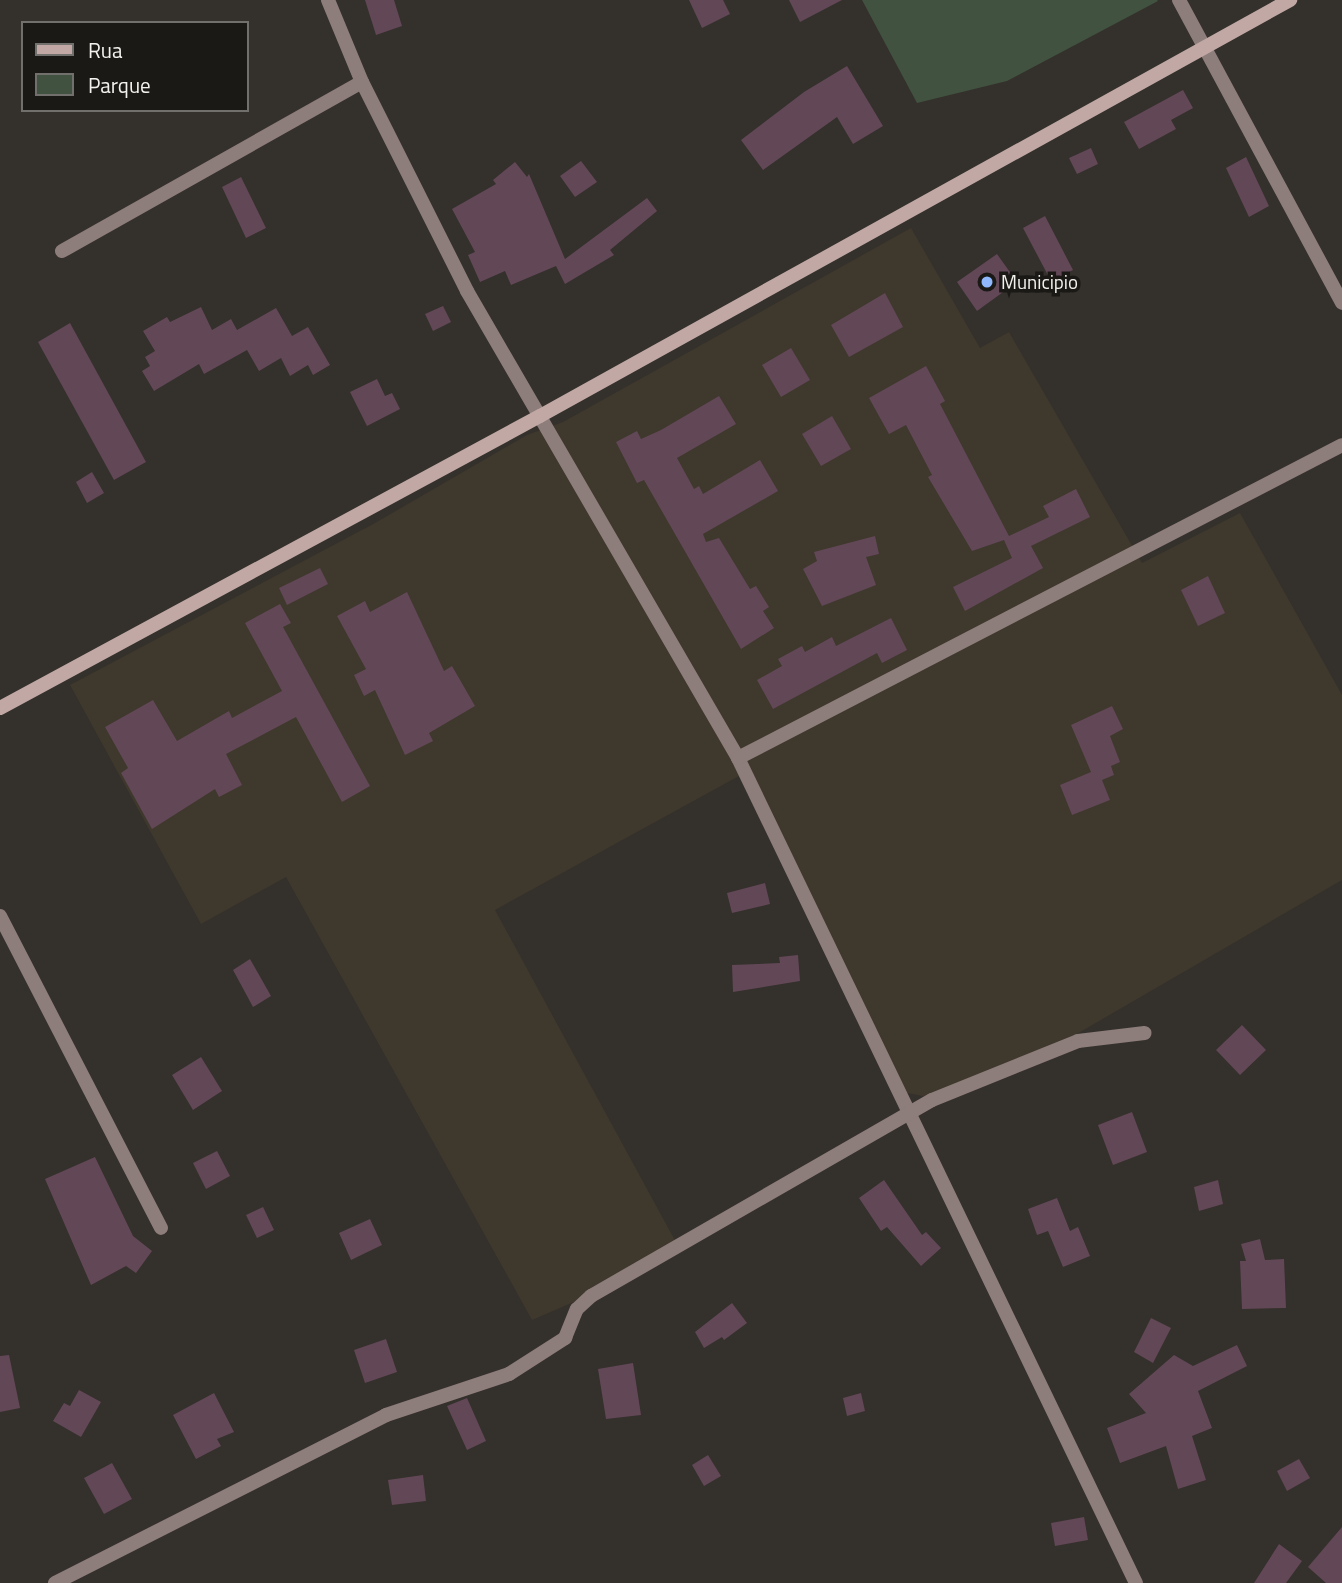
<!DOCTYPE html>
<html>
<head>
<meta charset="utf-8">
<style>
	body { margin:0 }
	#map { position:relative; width:1342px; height:1583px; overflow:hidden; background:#34302b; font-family:"Titillium Web",sans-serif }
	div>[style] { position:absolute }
	.built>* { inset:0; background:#3f382d }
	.green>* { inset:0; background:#415240 }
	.building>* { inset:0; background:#624757 }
	.service>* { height:14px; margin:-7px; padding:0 7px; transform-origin:7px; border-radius:7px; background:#8d7d7b }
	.minor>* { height:14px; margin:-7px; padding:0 7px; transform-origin:7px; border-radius:7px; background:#8d7d7b }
	.secondary>* { height:14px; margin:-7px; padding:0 7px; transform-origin:7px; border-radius:7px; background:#c1a8a5 }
	.dots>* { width:19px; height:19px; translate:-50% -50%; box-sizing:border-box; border:4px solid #1a1916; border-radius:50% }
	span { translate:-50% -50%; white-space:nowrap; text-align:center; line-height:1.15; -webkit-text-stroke:7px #1a1916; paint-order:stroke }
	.poi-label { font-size:19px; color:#f4f2ef }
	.left { translate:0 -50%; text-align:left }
	.legend { position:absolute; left:21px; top:21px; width:228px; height:91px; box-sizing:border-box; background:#1a1916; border:2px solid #71706d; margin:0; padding:9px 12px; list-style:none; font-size:21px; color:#f4f2ef }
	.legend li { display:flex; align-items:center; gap:14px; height:35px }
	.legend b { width:35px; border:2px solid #71706d }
</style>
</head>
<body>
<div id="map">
	<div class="built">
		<i style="clip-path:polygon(911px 228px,980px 348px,1009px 332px,1142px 563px,1240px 513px,1342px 695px,1342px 880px,1075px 1035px,928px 1097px,902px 1092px,739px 776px,495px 910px,677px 1244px,590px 1295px,532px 1320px,286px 877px,201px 924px,70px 685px,375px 523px,527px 435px,563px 422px)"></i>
	</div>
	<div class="green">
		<i style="clip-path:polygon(862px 0,1157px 0,1158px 1px,1007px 81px,917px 103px)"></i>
	</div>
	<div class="building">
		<i style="clip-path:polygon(365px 0,394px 0,402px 26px,376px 35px)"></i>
		<i style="clip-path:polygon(689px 0,723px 0,730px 14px,702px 28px)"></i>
		<i style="clip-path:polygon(789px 0,842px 0,800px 22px)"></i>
		<i style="clip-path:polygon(847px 66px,883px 126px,853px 144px,837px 117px,763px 170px,741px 140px,804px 92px)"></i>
		<i style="clip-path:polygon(1183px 90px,1193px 108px,1171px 120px,1176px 129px,1139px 149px,1124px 122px)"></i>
		<i style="clip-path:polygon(1091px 148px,1098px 164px,1077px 174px,1069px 158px)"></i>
		<i style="clip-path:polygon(1246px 157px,1269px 206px,1249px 217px,1226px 168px)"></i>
		<i style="clip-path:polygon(581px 161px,597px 182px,575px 197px,560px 176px)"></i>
		<i style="clip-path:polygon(515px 162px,527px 177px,529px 174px,565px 259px,647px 198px,657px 211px,610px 250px,614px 255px,565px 284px,556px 266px,511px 285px,505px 271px,480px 282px,468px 255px,475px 252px,452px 209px,496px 184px,493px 180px)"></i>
		<i style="clip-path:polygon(241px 177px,266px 228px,246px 238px,222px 187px)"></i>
		<i style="clip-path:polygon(1045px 216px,1073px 270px,1051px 281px,1023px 228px)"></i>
		<i style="clip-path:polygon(997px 254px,1017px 282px,977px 311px,957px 282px)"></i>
		<i style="clip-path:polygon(885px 293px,903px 327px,849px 357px,831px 325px)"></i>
		<i style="clip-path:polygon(443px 306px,451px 322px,433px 331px,425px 314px)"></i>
		<i style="clip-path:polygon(201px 307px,212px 330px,231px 319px,237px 330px,276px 308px,292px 336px,308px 327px,330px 365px,313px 375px,308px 365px,290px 376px,281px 358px,259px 371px,247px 350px,204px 374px,199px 364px,154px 391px,142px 371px,150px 366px,145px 357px,155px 351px,143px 331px,167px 317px,170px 322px)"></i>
		<i style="clip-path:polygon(70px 323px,146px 462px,114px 480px,38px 342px)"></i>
		<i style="clip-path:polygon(791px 348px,810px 380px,781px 397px,762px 365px)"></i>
		<i style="clip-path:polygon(926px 366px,945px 401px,940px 404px,1009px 536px,1049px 517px,1043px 506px,1076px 489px,1090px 517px,1031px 546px,1043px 568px,965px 611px,953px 587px,1012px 558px,1004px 540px,972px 551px,928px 477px,932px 475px,906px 425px,889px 434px,869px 398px)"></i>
		<i style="clip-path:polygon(377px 379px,385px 396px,392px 393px,400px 409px,367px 426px,350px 392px)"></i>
		<i style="clip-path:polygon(719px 396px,736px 424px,677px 458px,694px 489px,699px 486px,703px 494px,760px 460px,778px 491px,703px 534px,706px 542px,719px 538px,750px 589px,756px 586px,769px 607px,763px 611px,774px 628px,741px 649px,644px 480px,637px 483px,616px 442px,637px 431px,641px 439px,661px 430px)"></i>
		<i style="clip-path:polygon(832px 416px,851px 449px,821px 466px,802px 434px)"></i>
		<i style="clip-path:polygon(92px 472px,104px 493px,87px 503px,76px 482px)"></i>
		<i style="clip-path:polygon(875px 536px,879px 554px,866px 557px,876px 585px,822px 606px,803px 569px,817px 561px,814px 552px)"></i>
		<i style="clip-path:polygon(320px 568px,328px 584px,287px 605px,279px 588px)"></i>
		<i style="clip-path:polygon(1208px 576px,1225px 613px,1198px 626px,1181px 590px)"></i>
		<i style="clip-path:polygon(407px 592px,444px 671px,452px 666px,475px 706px,429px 733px,433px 741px,405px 755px,375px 690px,364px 696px,354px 675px,366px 669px,337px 616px,365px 601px,370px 612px)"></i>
		<i style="clip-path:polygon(280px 604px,291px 623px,283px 627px,370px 786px,342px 802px,296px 717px,226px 754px,242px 785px,219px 797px,215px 789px,152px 829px,121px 773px,128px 768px,105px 727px,153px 700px,177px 741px,229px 711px,232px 718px,282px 691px,245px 623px)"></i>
		<i style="clip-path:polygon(891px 618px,907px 650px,882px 663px,877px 653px,773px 709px,757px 680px,782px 666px,778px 659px,802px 646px,805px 652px,832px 637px,836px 646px)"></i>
		<i style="clip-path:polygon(1112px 706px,1123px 729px,1110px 736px,1120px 762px,1111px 766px,1114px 775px,1102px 780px,1110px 800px,1072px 815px,1060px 785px,1091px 772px,1071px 725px)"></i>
		<i style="clip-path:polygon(765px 883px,770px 904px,732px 913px,727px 893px)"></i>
		<i style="clip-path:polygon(798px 955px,800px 981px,733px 992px,732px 965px,780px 963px,779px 957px)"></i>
		<i style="clip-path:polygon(250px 959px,271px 996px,253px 1007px,233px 970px)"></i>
		<i style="clip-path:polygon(1242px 1025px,1266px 1050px,1240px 1075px,1216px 1050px)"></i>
		<i style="clip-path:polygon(201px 1057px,222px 1091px,193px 1110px,172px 1075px)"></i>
		<i style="clip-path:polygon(1132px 1112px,1147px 1152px,1113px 1165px,1098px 1125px)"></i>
		<i style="clip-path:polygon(217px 1151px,230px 1176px,206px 1189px,193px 1163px)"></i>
		<i style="clip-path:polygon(95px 1157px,133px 1236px,152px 1251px,136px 1273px,126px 1266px,91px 1285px,45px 1179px)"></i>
		<i style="clip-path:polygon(884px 1180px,922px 1235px,926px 1232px,941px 1248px,921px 1266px,887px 1227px,881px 1231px,859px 1198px)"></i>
		<i style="clip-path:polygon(1218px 1180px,1223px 1204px,1199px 1211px,1194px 1187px)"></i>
		<i style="clip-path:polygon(1057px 1198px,1070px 1231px,1078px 1227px,1090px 1256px,1063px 1267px,1048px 1231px,1037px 1235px,1028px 1209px)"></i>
		<i style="clip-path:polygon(263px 1207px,274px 1230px,257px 1238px,246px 1215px)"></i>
		<i style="clip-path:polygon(370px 1219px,382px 1245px,351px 1260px,339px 1233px)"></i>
		<i style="clip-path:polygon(1260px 1239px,1265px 1260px,1284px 1259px,1286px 1308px,1242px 1309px,1240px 1261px,1246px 1261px,1241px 1244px)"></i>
		<i style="clip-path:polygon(732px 1303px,747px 1323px,724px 1340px,722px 1337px,704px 1348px,695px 1332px)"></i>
		<i style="clip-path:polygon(1151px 1318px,1171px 1328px,1153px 1363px,1134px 1352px)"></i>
		<i style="clip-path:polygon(386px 1339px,397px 1372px,365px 1383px,354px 1350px)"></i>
		<i style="clip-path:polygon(1237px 1345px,1247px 1366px,1198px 1391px,1212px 1428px,1192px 1436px,1206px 1480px,1178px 1489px,1166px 1446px,1120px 1463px,1107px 1428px,1146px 1413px,1129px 1394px,1174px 1355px,1193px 1366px)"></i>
		<i style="clip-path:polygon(9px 1355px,20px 1408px,0 1412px,0 1356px)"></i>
		<i style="clip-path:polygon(633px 1363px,641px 1415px,606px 1419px,598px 1369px)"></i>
		<i style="clip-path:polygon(79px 1390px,101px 1402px,81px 1437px,53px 1421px,64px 1403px,70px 1406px)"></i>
		<i style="clip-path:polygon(214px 1393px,234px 1432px,217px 1439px,221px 1446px,196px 1459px,173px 1415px)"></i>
		<i style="clip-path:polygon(861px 1393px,865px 1411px,847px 1416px,843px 1398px)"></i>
		<i style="clip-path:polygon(467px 1398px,486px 1441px,467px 1450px,447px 1406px)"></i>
		<i style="clip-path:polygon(708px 1455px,721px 1476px,704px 1486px,692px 1465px)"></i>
		<i style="clip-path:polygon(1299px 1459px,1310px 1478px,1287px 1491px,1277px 1471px)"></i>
		<i style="clip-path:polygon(112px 1463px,132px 1499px,104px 1514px,84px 1478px)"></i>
		<i style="clip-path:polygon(423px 1475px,426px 1501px,392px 1505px,388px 1480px)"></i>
		<i style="clip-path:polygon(1084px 1517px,1088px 1540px,1055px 1546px,1051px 1523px)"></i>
		<i style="clip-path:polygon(1342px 1527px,1342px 1583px,1326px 1583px,1308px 1567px)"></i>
		<i style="clip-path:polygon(1279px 1544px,1302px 1561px,1286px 1583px,1254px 1583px)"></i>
	</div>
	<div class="service">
		<i style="left:62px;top:251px;width:344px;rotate:-29.4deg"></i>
		<i style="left:0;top:916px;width:351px;rotate:62.7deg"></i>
	</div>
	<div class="minor">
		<i style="left:328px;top:0;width:89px;rotate:67.5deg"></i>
		<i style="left:362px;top:82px;width:234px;rotate:63.3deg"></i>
		<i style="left:467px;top:291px;width:540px;rotate:59.87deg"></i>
		<i style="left:738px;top:758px;width:916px;rotate:64.25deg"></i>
		<i style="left:1179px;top:0;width:344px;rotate:61.7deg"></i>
		<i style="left:738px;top:758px;width:680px;rotate:-27.39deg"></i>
		<i style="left:55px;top:1583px;width:371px;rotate:-26.9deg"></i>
		<i style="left:386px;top:1415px;width:130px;rotate:-18.4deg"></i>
		<i style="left:509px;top:1374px;width:67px;rotate:-32.7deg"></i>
		<i style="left:565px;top:1338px;width:31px;rotate:-68deg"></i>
		<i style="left:577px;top:1309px;width:19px;rotate:-43deg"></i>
		<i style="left:591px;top:1296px;width:393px;rotate:-29.9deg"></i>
		<i style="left:932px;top:1100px;width:157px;rotate:-22deg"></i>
		<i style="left:1078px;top:1041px;width:67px;rotate:-6.8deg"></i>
	</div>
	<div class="secondary">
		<i style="left:0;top:708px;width:614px;rotate:-28.4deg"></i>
		<i style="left:540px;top:416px;width:858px;rotate:-29.02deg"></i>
	</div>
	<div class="dots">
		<i style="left:987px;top:282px;background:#90b8fd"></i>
	</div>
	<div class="poi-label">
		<span class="left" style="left:1001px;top:282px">Municipio</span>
	</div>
	<ul class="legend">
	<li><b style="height:9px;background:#c1a8a5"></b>Rua</li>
	<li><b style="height:19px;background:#415240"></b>Parque</li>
	</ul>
</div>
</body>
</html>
